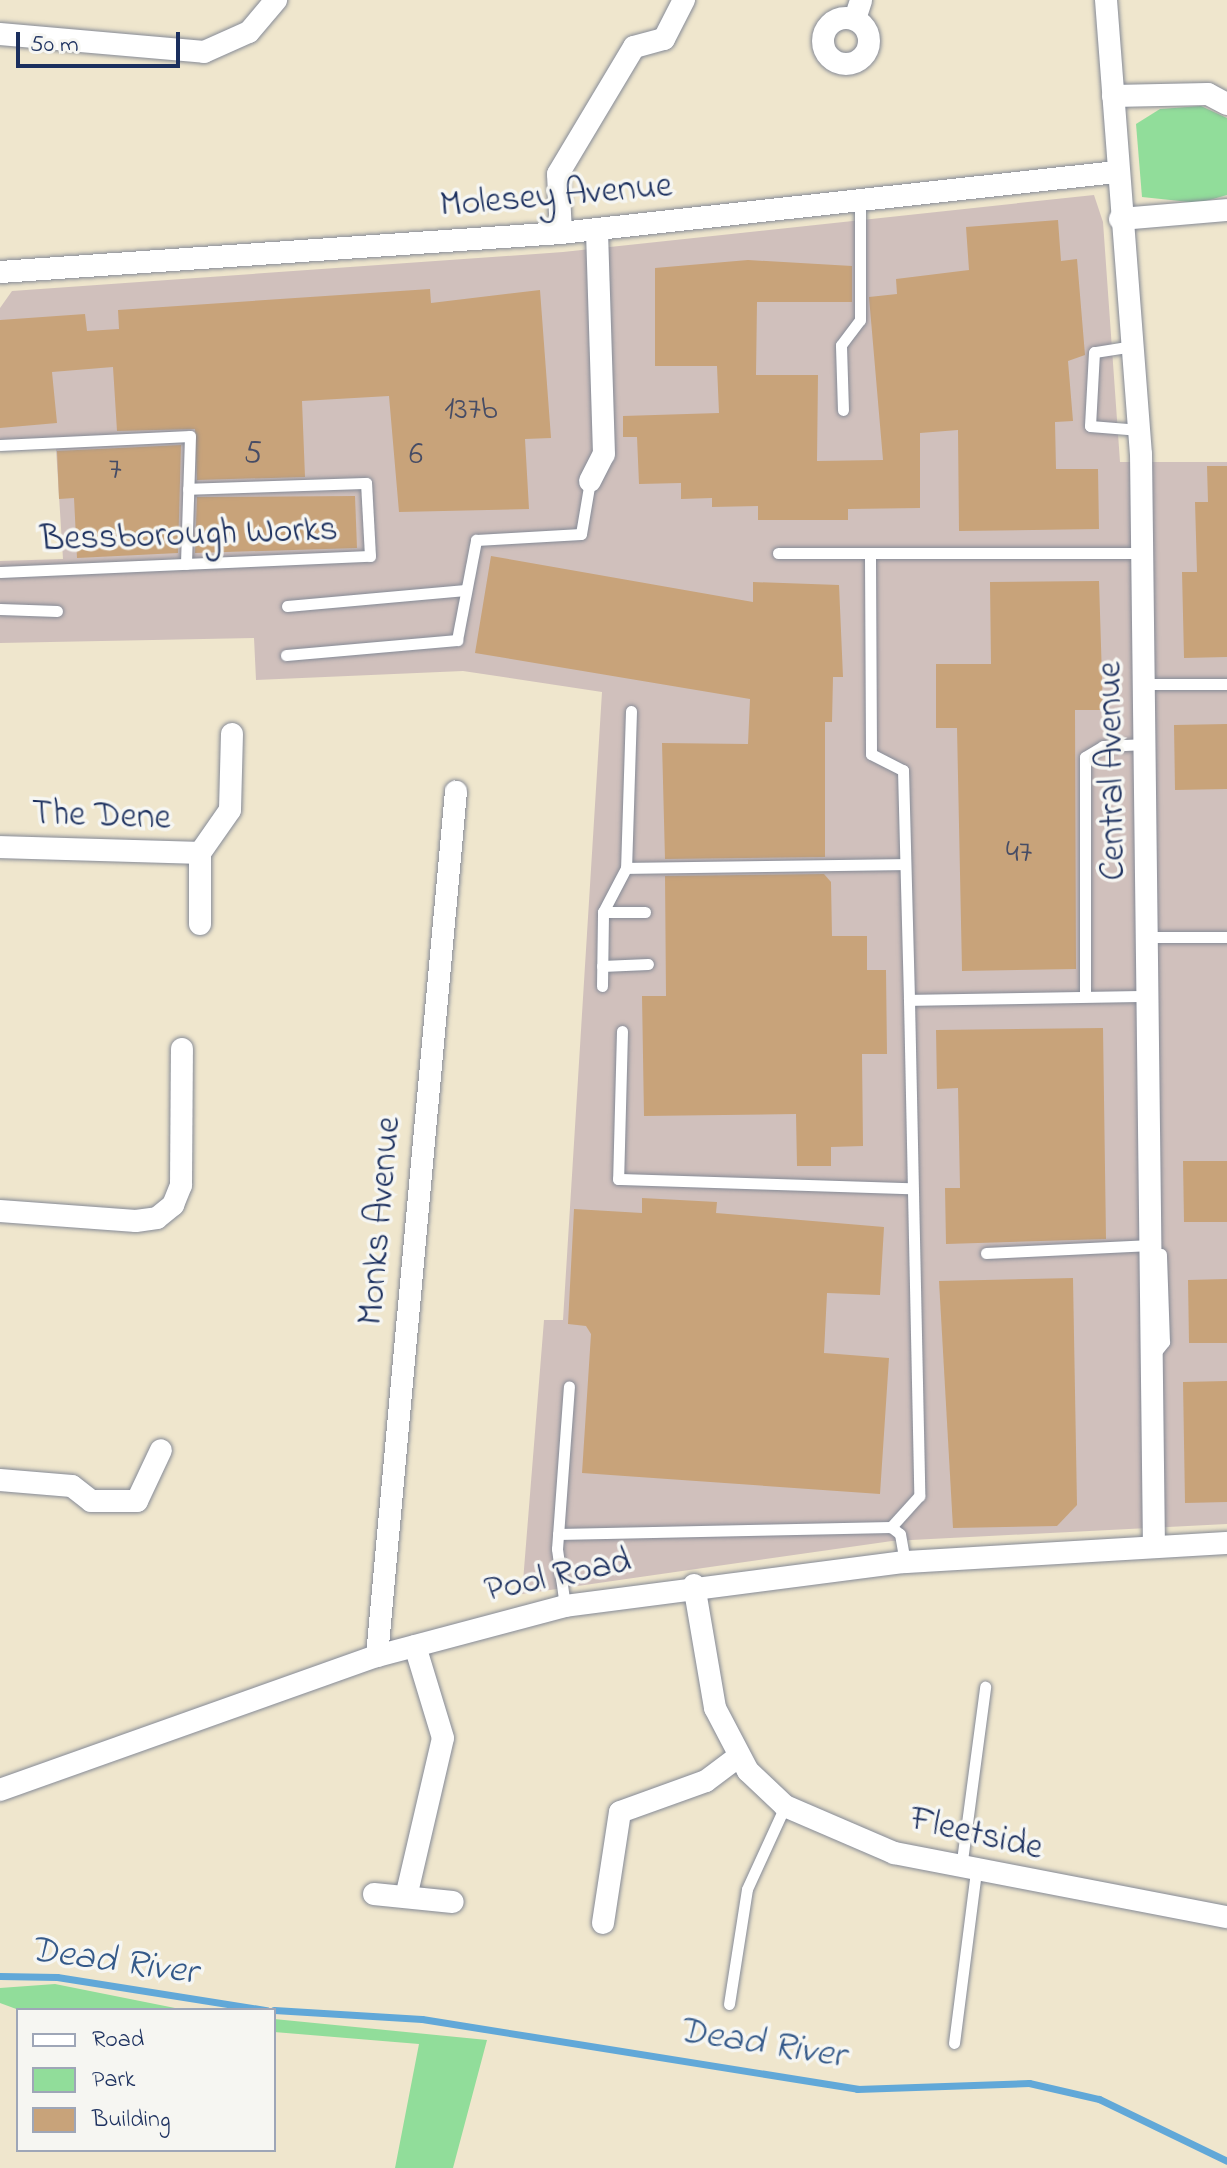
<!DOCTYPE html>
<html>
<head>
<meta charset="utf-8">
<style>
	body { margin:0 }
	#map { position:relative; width:1227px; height:2168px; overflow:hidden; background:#efe6cd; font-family:"Indie Flower",sans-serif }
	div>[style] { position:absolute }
	.industrial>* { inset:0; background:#d0c0bc }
	.green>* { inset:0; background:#91dd9a }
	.stream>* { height:7px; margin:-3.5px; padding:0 3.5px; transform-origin:3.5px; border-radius:3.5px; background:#61a8d8 }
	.building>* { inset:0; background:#c8a37a }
	.roads { filter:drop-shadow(0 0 2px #858a96) drop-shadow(0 0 2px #858a96) }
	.service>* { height:11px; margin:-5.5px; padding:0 5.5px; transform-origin:5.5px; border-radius:5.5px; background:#fff }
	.minor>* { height:22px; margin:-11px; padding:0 11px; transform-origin:11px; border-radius:11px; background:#fff }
	.minor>.ring { margin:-11px; padding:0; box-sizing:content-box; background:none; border:22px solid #fff; border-radius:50% }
	span { translate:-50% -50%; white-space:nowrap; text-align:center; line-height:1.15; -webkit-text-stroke:7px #f6f6f2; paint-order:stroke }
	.number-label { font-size:32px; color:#464c65 }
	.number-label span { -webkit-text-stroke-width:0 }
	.street-label { font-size:36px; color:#1b2f5e }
	.water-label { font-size:38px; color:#345989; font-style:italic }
	.legend { position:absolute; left:16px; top:2008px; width:260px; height:144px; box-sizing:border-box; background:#f6f6f2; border:2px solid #9ea6b7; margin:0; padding:10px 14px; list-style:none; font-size:24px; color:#1b2f5e }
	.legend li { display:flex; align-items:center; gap:16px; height:40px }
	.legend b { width:40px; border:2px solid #9ea6b7 }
	.scale { position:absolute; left:16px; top:32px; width:164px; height:36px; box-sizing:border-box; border:4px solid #1b2f5e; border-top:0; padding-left:10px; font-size:24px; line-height:28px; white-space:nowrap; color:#1b2f5e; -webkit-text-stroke:6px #f6f6f2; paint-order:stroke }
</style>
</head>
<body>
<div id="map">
	<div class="industrial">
		<i style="clip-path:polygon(1094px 195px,1103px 222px,1120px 462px,1227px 462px,1227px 1524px,892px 1541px,522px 1594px,544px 1320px,563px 1320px,602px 692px,463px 671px,256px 680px,254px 638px,0 643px,0 561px,63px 559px,56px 449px,0 451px,0 308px,12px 291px,563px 252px)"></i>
	</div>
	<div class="green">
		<i style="clip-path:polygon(1201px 106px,1227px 118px,1227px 195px,1199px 203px,1142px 197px,1136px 124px,1160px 109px)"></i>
		<i style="clip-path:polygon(55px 1984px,185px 2010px,19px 2010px,0 2003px,0 1988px)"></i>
		<i style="clip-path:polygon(274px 2019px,487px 2040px,453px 2168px,395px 2168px,419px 2044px,274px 2032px)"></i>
	</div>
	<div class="stream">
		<i style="left:0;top:1976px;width:57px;rotate:1deg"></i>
		<i style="left:57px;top:1977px;width:212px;rotate:9deg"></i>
		<i style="left:274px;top:2010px;width:148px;rotate:3.5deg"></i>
		<i style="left:422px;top:2019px;width:441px;rotate:9.1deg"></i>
		<i style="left:857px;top:2089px;width:172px;rotate:-2deg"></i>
		<i style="left:1029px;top:2083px;width:72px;rotate:12.9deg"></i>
		<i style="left:1099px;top:2099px;width:142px;rotate:25.8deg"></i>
	</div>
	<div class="building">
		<i style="clip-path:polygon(1058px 220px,1061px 261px,1077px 259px,1085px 355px,1068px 361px,1073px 421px,1055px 422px,1056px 469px,1098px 469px,1099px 529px,959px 531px,958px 430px,920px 433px,920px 508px,848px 509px,848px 520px,758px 520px,758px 506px,712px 507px,712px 498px,681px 499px,681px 483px,639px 484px,637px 437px,623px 437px,623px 416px,719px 413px,717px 366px,655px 366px,655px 268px,748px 260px,852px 266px,852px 302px,757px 302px,756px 375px,818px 375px,817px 461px,883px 460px,869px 297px,897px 294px,896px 279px,969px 270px,966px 227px)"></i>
		<i style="clip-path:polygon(430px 289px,431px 303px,540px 290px,551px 438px,525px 439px,529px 509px,399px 512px,389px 396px,302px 401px,305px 477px,197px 480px,195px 429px,117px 431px,113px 367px,52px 372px,57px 423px,0 428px,0 320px,85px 314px,87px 331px,119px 329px,118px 310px)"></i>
		<i style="clip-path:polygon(181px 445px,178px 553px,77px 558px,74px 498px,59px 499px,57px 451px)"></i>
		<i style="clip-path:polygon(1207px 466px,1227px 466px,1227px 657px,1184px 658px,1182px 572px,1197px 572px,1195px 502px,1208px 502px)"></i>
		<i style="clip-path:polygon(355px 496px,357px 548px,195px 553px,197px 497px)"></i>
		<i style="clip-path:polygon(491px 556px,753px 602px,753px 582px,839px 585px,843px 677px,833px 677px,832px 722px,825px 722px,825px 857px,665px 859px,662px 743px,748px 744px,750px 699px,475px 653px)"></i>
		<i style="clip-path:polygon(1099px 581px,1103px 710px,1075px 710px,1076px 969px,962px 971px,957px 728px,936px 728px,936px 664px,991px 664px,990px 582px)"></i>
		<i style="clip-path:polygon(1227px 724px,1227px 789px,1175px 790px,1174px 725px)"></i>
		<i style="clip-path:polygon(824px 874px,831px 882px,832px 936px,867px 936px,867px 970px,886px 970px,887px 1054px,862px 1054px,863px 1146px,831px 1147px,831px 1166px,797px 1166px,796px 1114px,644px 1116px,642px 996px,666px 996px,665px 876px)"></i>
		<i style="clip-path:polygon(1103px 1028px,1106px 1239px,946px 1244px,945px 1188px,960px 1188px,958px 1088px,937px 1089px,936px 1030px)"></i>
		<i style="clip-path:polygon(1183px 1161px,1227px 1161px,1227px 1222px,1184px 1222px)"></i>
		<i style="clip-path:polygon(642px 1198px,717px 1202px,716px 1213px,884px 1227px,880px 1295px,827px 1293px,824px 1353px,889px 1358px,880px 1494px,582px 1473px,591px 1334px,586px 1326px,568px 1324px,574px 1209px,642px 1213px)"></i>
		<i style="clip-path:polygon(1073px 1278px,1077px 1505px,1057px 1526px,953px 1528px,939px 1281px)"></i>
		<i style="clip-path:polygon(1227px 1279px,1227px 1343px,1189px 1343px,1188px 1280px)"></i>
		<i style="clip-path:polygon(1227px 1381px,1227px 1502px,1185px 1503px,1183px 1382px)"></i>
	</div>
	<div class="roads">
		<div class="service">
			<i style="left:1133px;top:346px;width:39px;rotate:171deg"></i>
			<i style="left:1094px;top:352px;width:74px;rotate:93.1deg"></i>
			<i style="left:1090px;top:426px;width:50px;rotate:4.6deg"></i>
			<i style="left:843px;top:410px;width:65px;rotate:-91.8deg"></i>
			<i style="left:841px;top:345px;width:31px;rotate:-53deg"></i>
			<i style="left:860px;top:320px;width:118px;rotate:-90deg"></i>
			<i style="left:0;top:445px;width:190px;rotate:-2.7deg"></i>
			<i style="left:190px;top:436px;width:128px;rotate:91.8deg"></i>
			<i style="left:778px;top:553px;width:364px"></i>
			<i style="left:870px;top:558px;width:196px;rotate:89.7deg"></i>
			<i style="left:871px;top:754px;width:36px;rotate:27deg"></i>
			<i style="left:903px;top:770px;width:230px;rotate:88.5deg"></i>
			<i style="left:909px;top:1000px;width:496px;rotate:88.8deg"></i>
			<i style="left:919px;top:1496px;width:42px;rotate:132.1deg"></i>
			<i style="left:0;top:572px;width:370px;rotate:-2.5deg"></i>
			<i style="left:370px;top:556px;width:73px;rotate:-93.1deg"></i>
			<i style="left:366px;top:483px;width:178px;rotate:178.1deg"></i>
			<i style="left:287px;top:606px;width:179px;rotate:-5.1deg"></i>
			<i style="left:0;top:609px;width:57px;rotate:2deg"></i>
			<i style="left:286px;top:655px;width:172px;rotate:-5deg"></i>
			<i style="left:457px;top:640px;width:102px;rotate:-79.2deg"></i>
			<i style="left:476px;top:540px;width:105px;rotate:-3.3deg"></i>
			<i style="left:581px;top:534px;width:54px;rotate:-80.4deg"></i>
			<i style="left:1146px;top:684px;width:81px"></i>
			<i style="left:631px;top:711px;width:157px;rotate:91.8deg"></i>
			<i style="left:626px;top:868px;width:279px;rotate:-0.8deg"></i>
			<i style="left:603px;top:912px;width:42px"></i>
			<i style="left:1149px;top:937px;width:78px"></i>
			<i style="left:602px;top:966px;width:46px;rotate:-2.5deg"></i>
			<i style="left:602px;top:986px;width:74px;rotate:-89.2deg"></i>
			<i style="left:603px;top:912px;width:50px;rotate:-62.4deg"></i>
			<i style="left:1085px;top:995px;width:238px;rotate:-90deg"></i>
			<i style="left:1085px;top:757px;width:21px;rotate:-31deg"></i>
			<i style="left:1103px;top:746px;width:43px;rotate:-2.7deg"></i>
			<i style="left:909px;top:1000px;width:240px;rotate:-1deg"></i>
			<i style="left:622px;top:1031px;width:148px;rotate:91.5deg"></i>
			<i style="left:618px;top:1179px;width:294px;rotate:1.8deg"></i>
			<i style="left:986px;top:1253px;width:165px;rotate:-2.8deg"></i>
			<i style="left:1156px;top:1352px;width:13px;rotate:-51deg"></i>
			<i style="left:1164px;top:1342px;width:88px;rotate:-92deg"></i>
			<i style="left:558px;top:1534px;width:333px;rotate:-1.2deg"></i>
			<i style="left:891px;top:1527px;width:11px;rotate:38deg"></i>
			<i style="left:900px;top:1534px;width:28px;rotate:80deg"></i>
			<i style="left:565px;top:1606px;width:58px;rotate:-98deg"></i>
			<i style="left:557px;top:1549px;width:163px;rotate:-85.8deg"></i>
			<i style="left:961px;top:1868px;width:183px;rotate:-82.4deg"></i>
			<i style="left:729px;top:2004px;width:116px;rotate:-81.1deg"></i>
			<i style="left:747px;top:1889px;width:91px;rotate:-65.4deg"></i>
			<i style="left:954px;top:2043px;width:172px;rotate:-82.7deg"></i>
		</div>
		<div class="minor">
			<i style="left:1106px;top:0;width:455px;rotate:85.6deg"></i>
			<i style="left:1141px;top:454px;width:1089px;rotate:89.32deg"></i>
			<i class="ring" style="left:823px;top:18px;width:24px;height:24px"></i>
			<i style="left:855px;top:19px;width:20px;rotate:-72deg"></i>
			<i style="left:0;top:34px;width:205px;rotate:5deg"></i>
			<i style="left:204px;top:52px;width:49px;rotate:-24deg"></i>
			<i style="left:249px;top:32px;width:42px;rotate:-49.8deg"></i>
			<i style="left:1113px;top:96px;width:95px;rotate:-1.2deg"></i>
			<i style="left:1208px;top:94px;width:21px;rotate:28deg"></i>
			<i style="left:1120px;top:219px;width:107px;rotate:-4.8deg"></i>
			<i style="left:561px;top:233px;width:59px;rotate:-92.9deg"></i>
			<i style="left:558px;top:174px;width:148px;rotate:-59.1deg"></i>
			<i style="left:634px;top:47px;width:31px;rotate:-15deg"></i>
			<i style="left:664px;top:39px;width:44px;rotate:-62.9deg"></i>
			<i style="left:0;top:272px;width:562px;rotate:-3.98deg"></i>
			<i style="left:561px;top:233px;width:558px;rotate:-6.27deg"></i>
			<i style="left:590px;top:481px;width:30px;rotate:-63deg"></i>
			<i style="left:604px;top:454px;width:225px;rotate:-91.8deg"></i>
			<i style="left:0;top:847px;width:200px;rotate:1.7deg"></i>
			<i style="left:200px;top:853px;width:71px;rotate:90deg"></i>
			<i style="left:200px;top:853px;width:52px;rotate:-55.1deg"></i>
			<i style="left:230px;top:810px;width:76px;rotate:-88.5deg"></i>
			<i style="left:0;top:1211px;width:136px;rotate:4.2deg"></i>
			<i style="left:136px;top:1221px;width:21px;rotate:-8deg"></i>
			<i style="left:157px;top:1218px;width:21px;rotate:-39deg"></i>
			<i style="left:173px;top:1205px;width:22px;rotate:-68deg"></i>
			<i style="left:181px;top:1185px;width:136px;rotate:-89.6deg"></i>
			<i style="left:0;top:1480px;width:72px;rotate:4.8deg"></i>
			<i style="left:72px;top:1486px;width:24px;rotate:38deg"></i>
			<i style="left:91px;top:1501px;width:46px"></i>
			<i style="left:137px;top:1501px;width:56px;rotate:-64.8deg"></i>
			<i style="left:694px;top:1585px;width:125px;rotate:80.3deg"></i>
			<i style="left:715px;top:1708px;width:71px;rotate:62.4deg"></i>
			<i style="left:748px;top:1771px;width:51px;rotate:43.4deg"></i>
			<i style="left:785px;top:1806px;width:119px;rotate:23.3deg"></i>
			<i style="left:894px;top:1853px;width:339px;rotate:10.9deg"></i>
			<i style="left:377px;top:1656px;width:868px;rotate:-84.78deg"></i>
			<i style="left:0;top:1790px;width:400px;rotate:-19.6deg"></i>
			<i style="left:377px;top:1656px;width:195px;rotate:-14.9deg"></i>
			<i style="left:565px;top:1606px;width:343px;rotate:-7.4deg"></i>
			<i style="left:905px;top:1562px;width:323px;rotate:-3.4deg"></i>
			<i style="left:374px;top:1894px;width:79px;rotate:5.8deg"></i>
			<i style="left:406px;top:1897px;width:163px;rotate:-76.9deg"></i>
			<i style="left:443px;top:1738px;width:96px;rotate:-106.9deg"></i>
			<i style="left:603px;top:1923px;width:112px;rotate:-81.3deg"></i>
			<i style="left:620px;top:1812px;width:91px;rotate:-19.8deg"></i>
			<i style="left:706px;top:1781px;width:40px;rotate:-37deg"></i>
		</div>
	</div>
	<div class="number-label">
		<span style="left:471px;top:411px">137b</span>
		<span style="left:253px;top:455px">5</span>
		<span style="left:416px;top:456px">6</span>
		<span style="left:115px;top:471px">7</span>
		<span style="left:1019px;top:854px">47</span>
	</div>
	<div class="street-label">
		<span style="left:556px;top:197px;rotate:-5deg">Molesey Avenue</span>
		<span style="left:189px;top:536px;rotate:-2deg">Bessborough Works</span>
		<span style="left:1113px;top:771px;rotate:-91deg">Central Avenue</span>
		<span style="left:101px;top:817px;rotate:2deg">The Dene</span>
		<span style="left:381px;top:1221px;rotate:-85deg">Monks Avenue</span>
		<span style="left:558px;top:1577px;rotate:-12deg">Pool Road</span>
		<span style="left:976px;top:1835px;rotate:13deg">Fleetside</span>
	</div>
	<div class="water-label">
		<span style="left:113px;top:1963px;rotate:8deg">Dead River</span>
		<span style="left:761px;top:2045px;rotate:9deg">Dead River</span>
	</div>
	<ul class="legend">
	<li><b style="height:10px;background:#fff"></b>Road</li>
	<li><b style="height:22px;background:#91dd9a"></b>Park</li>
	<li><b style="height:22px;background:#c8a37a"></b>Building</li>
	</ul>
	<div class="scale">50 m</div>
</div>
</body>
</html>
